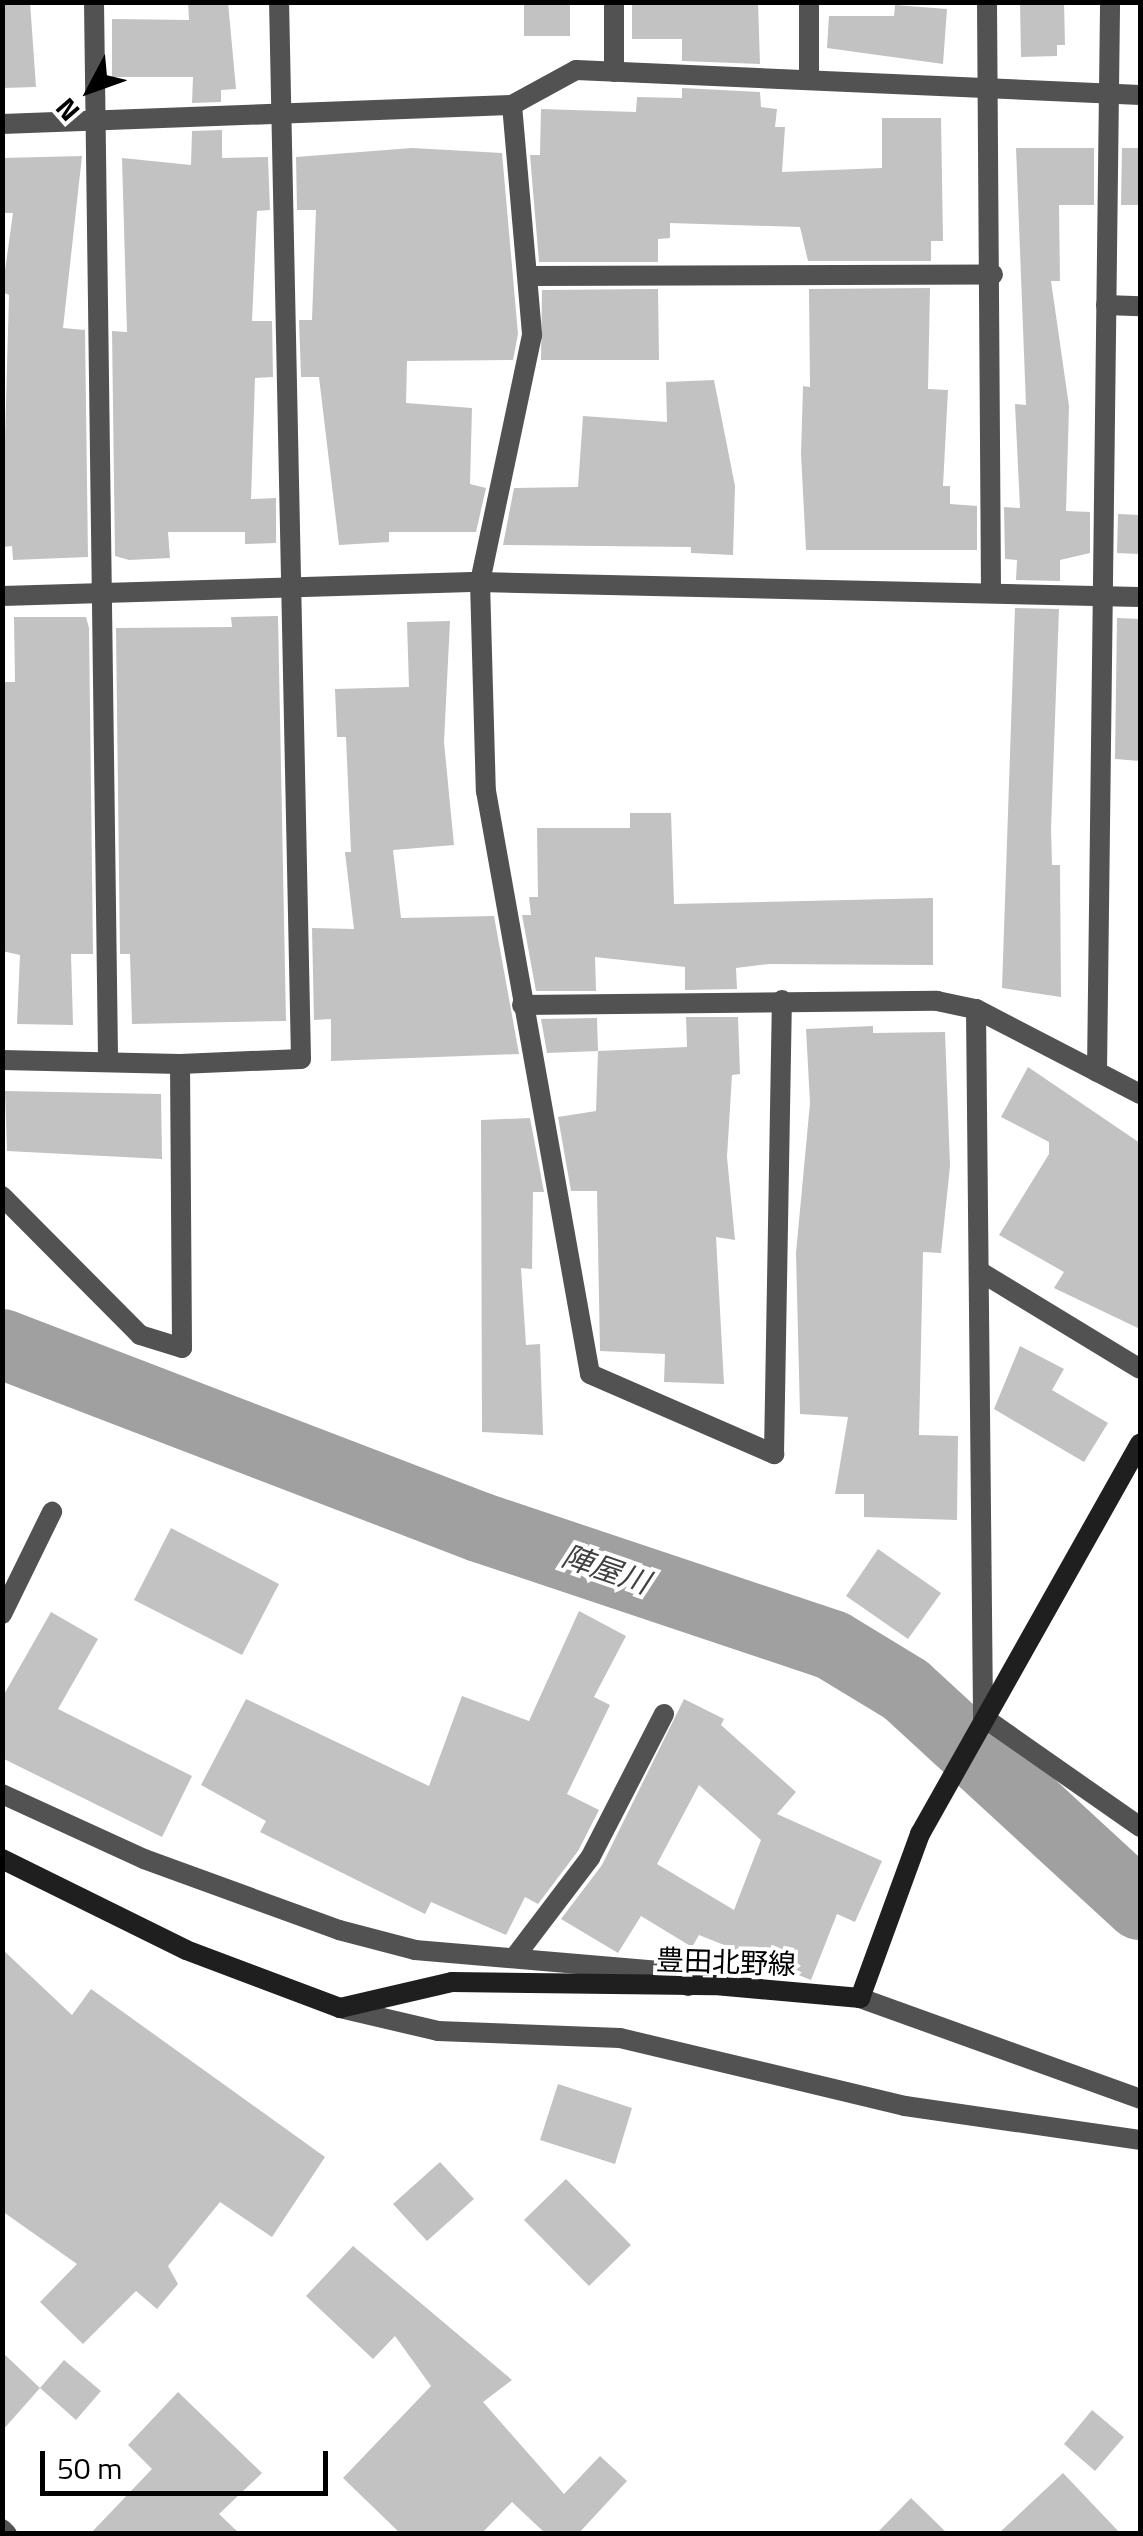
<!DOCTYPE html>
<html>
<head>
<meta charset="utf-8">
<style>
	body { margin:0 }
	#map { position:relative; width:1143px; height:2536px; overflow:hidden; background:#fff; font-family:"Titillium Web","Noto Sans JP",sans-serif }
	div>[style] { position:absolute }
	.river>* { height:70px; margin:-35px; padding:0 35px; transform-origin:35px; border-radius:35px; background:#a0a0a0 }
	.building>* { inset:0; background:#c2c2c2 }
	.service>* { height:20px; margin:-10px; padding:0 10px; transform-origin:10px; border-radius:10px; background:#525252 }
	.minor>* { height:20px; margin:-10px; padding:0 10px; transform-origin:10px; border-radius:10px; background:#525252 }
	.tertiary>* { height:20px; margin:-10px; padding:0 10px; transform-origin:10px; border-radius:10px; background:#525252 }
	.secondary>* { height:20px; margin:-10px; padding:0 10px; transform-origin:10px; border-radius:10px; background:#1f1f1f }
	span { translate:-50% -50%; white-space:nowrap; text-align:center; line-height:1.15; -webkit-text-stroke:8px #fff; paint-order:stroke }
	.street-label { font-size:28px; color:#000 }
	.water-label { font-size:30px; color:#414141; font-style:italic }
	.frame { position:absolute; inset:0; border:5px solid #000; pointer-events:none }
	.north { position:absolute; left:40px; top:40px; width:100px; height:100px; -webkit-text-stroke:8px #fff; paint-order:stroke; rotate:229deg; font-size:28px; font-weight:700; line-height:40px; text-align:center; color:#000 }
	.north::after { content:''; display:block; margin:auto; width:35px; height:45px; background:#000; clip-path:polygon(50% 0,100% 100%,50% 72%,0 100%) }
	.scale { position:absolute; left:40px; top:2451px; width:288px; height:45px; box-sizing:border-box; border:5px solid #000; border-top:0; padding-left:12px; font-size:30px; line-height:35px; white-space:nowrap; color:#000; -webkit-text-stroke:8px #fff; paint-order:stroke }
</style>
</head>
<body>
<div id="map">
	<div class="river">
		<i style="left:2px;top:1344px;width:511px;rotate:20.99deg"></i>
		<i style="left:479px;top:1527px;width:372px;rotate:18.5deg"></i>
		<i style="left:832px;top:1645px;width:87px;rotate:31.3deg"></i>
		<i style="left:906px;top:1690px;width:318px;rotate:42.6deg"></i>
	</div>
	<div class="building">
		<i style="clip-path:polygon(2px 2px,30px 2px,36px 87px,2px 88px)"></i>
		<i style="clip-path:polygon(188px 2px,228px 2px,236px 89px,221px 90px,221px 102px,192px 103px,193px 77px,112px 77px,112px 19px,189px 20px)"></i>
		<i style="clip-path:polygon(524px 2px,570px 2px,570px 36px,524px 36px)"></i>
		<i style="clip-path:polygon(632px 2px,758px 2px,760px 64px,682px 61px,682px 39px,632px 39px)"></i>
		<i style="clip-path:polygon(1020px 2px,1064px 2px,1065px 45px,1057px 45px,1057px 56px,1021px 57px)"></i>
		<i style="clip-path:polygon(895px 5px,947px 9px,943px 64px,827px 48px,829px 16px,894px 16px)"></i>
		<i style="clip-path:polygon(682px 88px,760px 92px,761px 107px,777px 109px,775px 127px,785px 127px,782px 172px,882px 168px,882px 118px,941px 118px,943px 241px,931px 241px,931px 261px,808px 261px,800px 227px,670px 223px,670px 238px,658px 239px,658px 262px,539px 262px,530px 155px,540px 155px,541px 109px,636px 112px,637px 97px,682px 98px)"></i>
		<i style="clip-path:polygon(222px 130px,222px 158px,268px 157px,270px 210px,257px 211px,252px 321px,272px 321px,273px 377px,255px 378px,251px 499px,276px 498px,276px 543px,245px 544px,245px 532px,168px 532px,170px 558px,129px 560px,115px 556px,112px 331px,127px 332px,122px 158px,191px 165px,192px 131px)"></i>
		<i style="clip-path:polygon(412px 148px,502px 153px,518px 334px,513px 360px,407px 361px,406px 403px,472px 408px,470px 484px,486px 488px,476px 532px,389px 532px,389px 542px,339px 545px,319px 377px,301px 377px,299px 320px,312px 320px,316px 210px,297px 210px,296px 157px)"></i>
		<i style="clip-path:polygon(1016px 148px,1094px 148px,1094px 205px,1059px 205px,1060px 281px,1051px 281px,1069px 406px,1066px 511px,1090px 512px,1090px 553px,1060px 560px,1060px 581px,1016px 580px,1017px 560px,1005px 559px,1004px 507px,1020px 508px,1015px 404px,1026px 405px)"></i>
		<i style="clip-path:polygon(1122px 148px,1140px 148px,1140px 205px,1121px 205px)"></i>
		<i style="clip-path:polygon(82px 156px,63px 328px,85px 330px,88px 557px,13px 560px,12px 546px,2px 547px,9px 295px,2px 292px,13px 213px,3px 213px,2px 158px)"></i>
		<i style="clip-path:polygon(930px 288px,928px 389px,948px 390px,943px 486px,950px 486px,950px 504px,977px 506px,977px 550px,806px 550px,801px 454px,803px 386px,810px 387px,809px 289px)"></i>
		<i style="clip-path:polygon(658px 289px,659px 360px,541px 360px,542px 290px)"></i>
		<i style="clip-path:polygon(714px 380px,735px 486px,733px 555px,691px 553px,691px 547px,503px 545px,514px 488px,578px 487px,583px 416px,667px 422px,666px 382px)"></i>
		<i style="clip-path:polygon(1118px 514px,1140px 515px,1140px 554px,1117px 553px)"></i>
		<i style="clip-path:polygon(1015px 608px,1059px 609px,1051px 829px,1052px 865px,1060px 865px,1061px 997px,1002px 988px)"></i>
		<i style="clip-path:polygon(278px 616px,286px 1021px,132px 1024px,130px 954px,120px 954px,116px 628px,232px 627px,231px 617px)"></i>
		<i style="clip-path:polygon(14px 617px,86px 617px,89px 628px,93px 954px,71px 954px,73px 1025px,17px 1024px,20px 955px,2px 951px,2px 682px,15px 682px)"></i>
		<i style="clip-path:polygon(1117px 618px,1140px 619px,1140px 761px,1115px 759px)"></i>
		<i style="clip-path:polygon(450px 621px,444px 742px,454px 845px,393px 850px,401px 918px,494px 916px,519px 1054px,331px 1061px,331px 1019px,314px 1020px,312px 928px,354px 929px,345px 852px,351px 852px,346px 737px,337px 737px,335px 689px,409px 687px,407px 622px)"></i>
		<i style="clip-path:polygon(630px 813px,671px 813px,674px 904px,933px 898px,933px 965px,769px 964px,736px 968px,737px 989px,685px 990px,685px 967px,595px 957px,596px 991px,536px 991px,522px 915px,531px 915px,529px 897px,538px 897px,537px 828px,630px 828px)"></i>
		<i style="clip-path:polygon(686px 1017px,738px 1017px,740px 1074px,732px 1075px,727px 1157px,735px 1240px,716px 1237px,724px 1384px,664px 1382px,665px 1354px,600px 1351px,597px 1191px,571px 1191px,558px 1117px,596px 1111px,598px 1051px,687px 1047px)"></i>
		<i style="clip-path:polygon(597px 1018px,598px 1051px,547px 1053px,541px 1019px)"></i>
		<i style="clip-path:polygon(873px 1026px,873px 1033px,945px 1032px,950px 1166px,941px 1253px,923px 1252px,919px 1435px,958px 1436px,957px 1520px,864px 1517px,864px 1494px,835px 1494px,848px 1417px,800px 1414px,796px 1253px,810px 1103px,806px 1029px)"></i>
		<i style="clip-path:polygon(1028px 1067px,1140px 1143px,1140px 1329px,1054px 1288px,1064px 1272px,999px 1235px,1049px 1154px,1049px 1142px,1001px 1117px)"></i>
		<i style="clip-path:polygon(5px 1091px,161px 1094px,162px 1159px,7px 1151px)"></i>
		<i style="clip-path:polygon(530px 1118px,544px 1192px,533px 1192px,532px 1269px,521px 1268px,526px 1345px,540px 1344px,543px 1435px,482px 1432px,481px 1120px)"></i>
		<i style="clip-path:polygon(1020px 1346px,1064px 1369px,1052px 1390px,1108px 1423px,1084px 1462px,994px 1409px)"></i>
		<i style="clip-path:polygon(171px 1528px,279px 1584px,242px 1655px,134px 1600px)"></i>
		<i style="clip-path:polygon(878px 1549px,941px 1593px,908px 1639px,846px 1596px)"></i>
		<i style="clip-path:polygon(579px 1611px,626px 1636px,594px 1697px,610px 1705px,567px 1794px,599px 1810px,578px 1851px,538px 1904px,525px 1897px,506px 1935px,431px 1902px,425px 1914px,260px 1832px,266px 1821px,201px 1785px,246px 1699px,429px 1786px,462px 1696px,529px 1721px)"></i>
		<i style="clip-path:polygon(51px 1612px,98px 1639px,58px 1709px,192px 1776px,162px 1837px,2px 1758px,2px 1698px)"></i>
		<i style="clip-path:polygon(evenodd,684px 1699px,724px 1719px,721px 1725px,796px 1792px,777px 1814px,882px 1861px,855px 1922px,837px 1914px,811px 1980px,699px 1935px,692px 1947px,641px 1916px,618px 1953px,561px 1919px,602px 1865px,684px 1699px,699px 1785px,761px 1840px,734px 1910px,657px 1864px,699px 1785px)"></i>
		<i style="clip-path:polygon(2px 1949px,72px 2015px,91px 1989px,325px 2157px,272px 2237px,220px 2202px,168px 2266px,178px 2284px,157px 2309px,136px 2291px,83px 2344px,40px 2302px,77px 2264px,2px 2211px)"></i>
		<i style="clip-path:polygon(558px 2084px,632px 2108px,615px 2164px,540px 2140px)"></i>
		<i style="clip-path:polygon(440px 2162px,474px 2199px,427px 2241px,393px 2204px)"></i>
		<i style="clip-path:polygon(566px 2179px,631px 2245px,589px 2286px,524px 2220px)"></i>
		<i style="clip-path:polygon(353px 2246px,512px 2380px,483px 2402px,564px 2494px,600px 2456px,627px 2481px,578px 2534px,546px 2534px,512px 2502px,481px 2534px,401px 2534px,343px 2478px,431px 2386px,395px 2336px,373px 2359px,306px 2296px)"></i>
		<i style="clip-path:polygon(2px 2352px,40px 2388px,2px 2431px)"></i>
		<i style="clip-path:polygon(64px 2360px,101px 2391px,76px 2420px,40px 2388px)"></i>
		<i style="clip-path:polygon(178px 2392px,262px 2473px,219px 2514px,240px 2534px,90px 2534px,152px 2469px,128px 2445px)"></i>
		<i style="clip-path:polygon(1092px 2410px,1124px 2437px,1095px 2471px,1064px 2444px)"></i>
		<i style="clip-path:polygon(1063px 2473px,1121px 2534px,998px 2534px)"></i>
		<i style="clip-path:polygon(911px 2498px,948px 2534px,876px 2534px)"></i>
	</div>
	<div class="service">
		<i style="left:2px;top:1614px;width:114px;rotate:-63.9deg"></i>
		<i style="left:2px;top:1794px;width:156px;rotate:24.6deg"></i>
		<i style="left:144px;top:1859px;width:208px;rotate:20deg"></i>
		<i style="left:339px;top:1930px;width:79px;rotate:14.7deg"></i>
		<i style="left:415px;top:1950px;width:260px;rotate:4.9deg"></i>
		<i style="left:674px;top:1972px;width:20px;rotate:45deg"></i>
		<i style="left:514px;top:1958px;width:126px;rotate:-52.8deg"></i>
		<i style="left:590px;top:1858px;width:162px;rotate:-62.8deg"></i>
	</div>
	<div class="minor">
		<i style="left:94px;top:2px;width:1060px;rotate:89.24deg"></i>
		<i style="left:614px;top:2px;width:70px;rotate:90deg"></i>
		<i style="left:809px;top:2px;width:75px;rotate:90deg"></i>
		<i style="left:987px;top:2px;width:590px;rotate:89.61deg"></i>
		<i style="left:512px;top:105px;width:231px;rotate:85deg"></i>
		<i style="left:532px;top:335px;width:252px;rotate:101.9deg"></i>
		<i style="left:480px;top:582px;width:209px;rotate:88.4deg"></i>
		<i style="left:486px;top:791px;width:592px;rotate:79.89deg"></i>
		<i style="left:590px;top:1374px;width:201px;rotate:23.5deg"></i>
		<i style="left:774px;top:1454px;width:454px;rotate:-89deg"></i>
		<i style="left:2px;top:124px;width:510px;rotate:-2.13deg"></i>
		<i style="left:512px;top:105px;width:73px;rotate:-28.7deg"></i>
		<i style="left:576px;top:70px;width:565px;rotate:2.54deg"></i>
		<i style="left:531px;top:276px;width:462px;rotate:-0.2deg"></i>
		<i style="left:1106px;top:305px;width:34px;rotate:2deg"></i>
		<i style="left:2px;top:596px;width:478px;rotate:-1.7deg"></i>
		<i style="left:480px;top:582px;width:660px;rotate:1.3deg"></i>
		<i style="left:522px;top:1005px;width:415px;rotate:-0.6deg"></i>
		<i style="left:937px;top:1001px;width:40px;rotate:12deg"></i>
		<i style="left:976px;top:1009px;width:185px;rotate:27.4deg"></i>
		<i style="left:976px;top:1009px;width:708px;rotate:89.43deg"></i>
		<i style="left:983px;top:1717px;width:192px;rotate:35deg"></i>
		<i style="left:2px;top:1060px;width:178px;rotate:1.3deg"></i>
		<i style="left:1097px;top:1072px;width:1070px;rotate:-89.3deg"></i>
		<i style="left:2px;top:1196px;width:196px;rotate:45.2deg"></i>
		<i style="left:140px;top:1335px;width:44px;rotate:17.2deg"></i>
		<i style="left:182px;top:1348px;width:284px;rotate:-90.4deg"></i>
		<i style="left:180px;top:1064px;width:121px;rotate:-2.4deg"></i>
		<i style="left:301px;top:1059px;width:1057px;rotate:-91.19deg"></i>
		<i style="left:979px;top:1271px;width:188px;rotate:31.3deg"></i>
		<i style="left:860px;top:1998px;width:298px;rotate:19.8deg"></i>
		<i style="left:340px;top:2008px;width:101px;rotate:13.2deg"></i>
		<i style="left:438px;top:2031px;width:182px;rotate:2.2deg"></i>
		<i style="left:620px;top:2038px;width:293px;rotate:13.4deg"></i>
		<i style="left:905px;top:2106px;width:237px;rotate:8.2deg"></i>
	</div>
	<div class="tertiary">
		<i style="left:2px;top:2529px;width:7px;rotate:45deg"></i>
	</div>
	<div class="secondary">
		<i style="left:2px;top:1859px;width:205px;rotate:26.3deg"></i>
		<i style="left:186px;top:1950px;width:165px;rotate:20.6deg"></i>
		<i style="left:340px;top:2008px;width:115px;rotate:-13.1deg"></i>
		<i style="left:452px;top:1982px;width:263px;rotate:0.7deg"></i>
		<i style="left:715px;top:1985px;width:146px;rotate:5.1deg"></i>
		<i style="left:860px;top:1998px;width:175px;rotate:-69.9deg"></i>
		<i style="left:920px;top:1834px;width:448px;rotate:-60.6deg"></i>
	</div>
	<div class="street-label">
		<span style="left:726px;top:1962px;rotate:2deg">豊田北野線</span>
	</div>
	<div class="water-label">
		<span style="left:606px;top:1569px;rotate:19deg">陣屋川</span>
	</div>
	<div class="frame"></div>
	<div class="north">N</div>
	<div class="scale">50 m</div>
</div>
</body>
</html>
